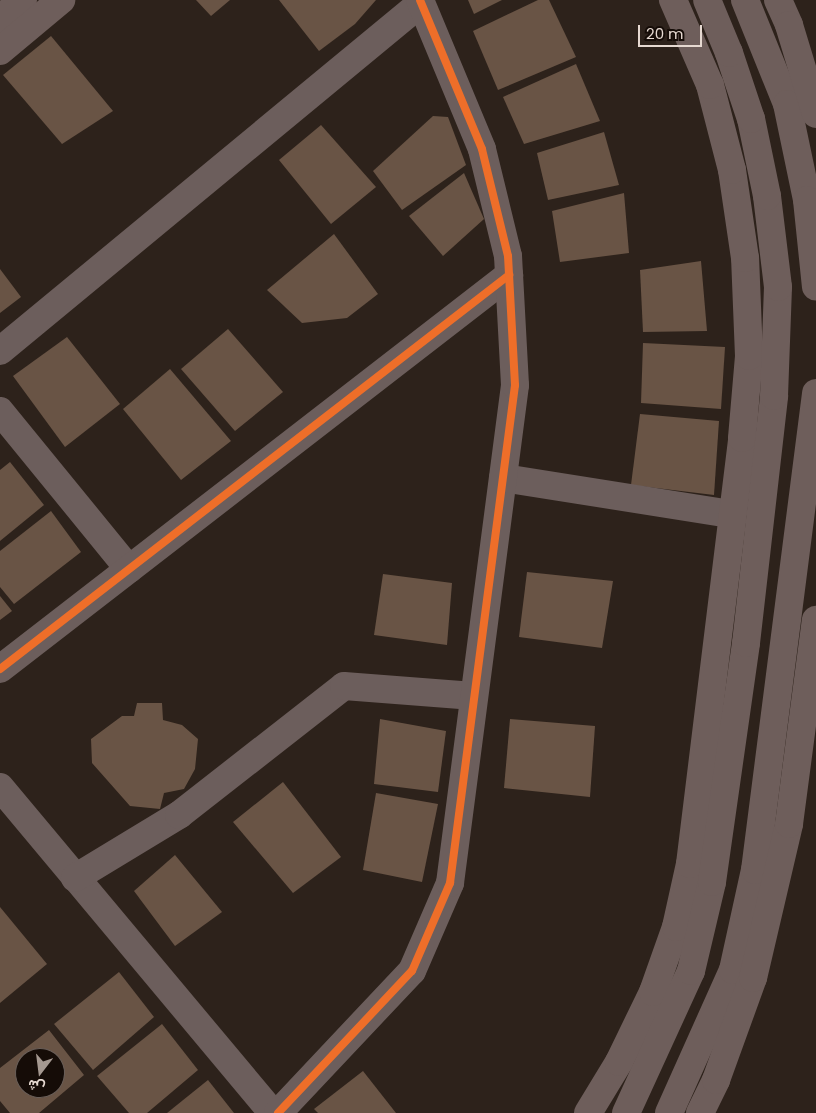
<!DOCTYPE html>
<html>
<head>
<meta charset="utf-8">
<style>
	body { margin:0 }
	#map { position:relative; width:816px; height:1113px; overflow:hidden; background:#2d221b; font-family:Poppins,Vazirmatn,sans-serif }
	div>[style] { position:absolute }
	.building>* { inset:0; background:#695445 }
	.minor>* { height:28px; margin:-14px; padding:0 14px; transform-origin:14px; border-radius:14px; background:#6c5e5c }
	.major>* { height:28px; margin:-14px; padding:0 14px; transform-origin:14px; border-radius:14px; background:#6e5e5b }
	.cycleway>* { height:8px; margin:-4px; padding:0 4px; transform-origin:4px; border-radius:4px; background:#ee6e29 }
	span { translate:-50% -50%; white-space:nowrap; text-align:center; line-height:1.15; -webkit-text-stroke:5px #150c07; paint-order:stroke }
	.north { position:absolute; left:15px; top:1048px; width:50px; height:50px; box-sizing:border-box; background:#150c07; border:1px solid #695e58; border-radius:50%; rotate:195deg; font-size:14px; font-weight:700; line-height:20px; text-align:center; color:#e6d9d1 }
	.north::after { content:''; display:block; margin:auto; width:18px; height:22px; background:#a59991; clip-path:polygon(50% 0,100% 100%,50% 72%,0 100%) }
	.scale { position:absolute; left:638px; top:25px; width:64px; height:22px; box-sizing:border-box; border:2px solid #e6d9d1; border-top:0; padding-left:6px; font-size:15px; line-height:18px; white-space:nowrap; color:#e6d9d1; -webkit-text-stroke:4px #150c07; paint-order:stroke }
</style>
</head>
<body>
<div id="map">
	<div class="building">
		<i style="clip-path:polygon(196px 0,230px 0,211px 16px)"></i>
		<i style="clip-path:polygon(279px 0,376px 0,355px 24px,319px 51px)"></i>
		<i style="clip-path:polygon(468px 0,502px 0,474px 14px)"></i>
		<i style="clip-path:polygon(538px 0,549px 0,576px 57px,498px 90px,473px 31px)"></i>
		<i style="clip-path:polygon(51px 36px,113px 111px,62px 144px,3px 75px)"></i>
		<i style="clip-path:polygon(576px 64px,600px 121px,524px 144px,503px 97px)"></i>
		<i style="clip-path:polygon(433px 116px,448px 117px,466px 165px,402px 210px,373px 171px)"></i>
		<i style="clip-path:polygon(321px 125px,376px 187px,331px 224px,279px 160px)"></i>
		<i style="clip-path:polygon(604px 132px,619px 185px,548px 200px,537px 153px)"></i>
		<i style="clip-path:polygon(464px 173px,484px 219px,443px 256px,409px 216px)"></i>
		<i style="clip-path:polygon(624px 193px,629px 253px,560px 262px,552px 211px)"></i>
		<i style="clip-path:polygon(334px 234px,378px 294px,347px 318px,302px 323px,267px 290px)"></i>
		<i style="clip-path:polygon(701px 261px,707px 331px,643px 332px,640px 270px)"></i>
		<i style="clip-path:polygon(0 269px,21px 297px,0 313px)"></i>
		<i style="clip-path:polygon(228px 329px,283px 392px,235px 431px,181px 369px)"></i>
		<i style="clip-path:polygon(67px 337px,120px 404px,65px 447px,13px 376px)"></i>
		<i style="clip-path:polygon(643px 343px,725px 347px,721px 409px,641px 403px)"></i>
		<i style="clip-path:polygon(170px 369px,231px 441px,181px 480px,123px 409px)"></i>
		<i style="clip-path:polygon(640px 414px,719px 421px,714px 495px,631px 485px)"></i>
		<i style="clip-path:polygon(10px 462px,44px 505px,0 541px,0 470px)"></i>
		<i style="clip-path:polygon(51px 511px,81px 552px,14px 604px,0 587px,0 551px)"></i>
		<i style="clip-path:polygon(527px 572px,613px 581px,602px 648px,519px 637px)"></i>
		<i style="clip-path:polygon(383px 574px,452px 583px,447px 645px,374px 635px)"></i>
		<i style="clip-path:polygon(0 596px,12px 611px,0 620px)"></i>
		<i style="clip-path:polygon(137px 703px,162px 703px,163px 720px,182px 725px,198px 739px,195px 769px,184px 789px,164px 793px,160px 809px,130px 806px,92px 763px,91px 739px,122px 716px,134px 716px)"></i>
		<i style="clip-path:polygon(380px 719px,446px 731px,438px 792px,374px 784px)"></i>
		<i style="clip-path:polygon(510px 719px,595px 726px,590px 797px,504px 788px)"></i>
		<i style="clip-path:polygon(283px 782px,341px 857px,293px 893px,233px 822px)"></i>
		<i style="clip-path:polygon(376px 793px,438px 804px,422px 882px,363px 870px)"></i>
		<i style="clip-path:polygon(175px 855px,222px 912px,175px 946px,134px 891px)"></i>
		<i style="clip-path:polygon(0 907px,47px 964px,0 1003px)"></i>
		<i style="clip-path:polygon(119px 972px,154px 1017px,93px 1070px,54px 1024px)"></i>
		<i style="clip-path:polygon(162px 1024px,198px 1070px,147px 1113px,129px 1113px,97px 1076px)"></i>
		<i style="clip-path:polygon(evenodd,49px 1030px,84px 1075px,39px 1113px,10px 1113px,0 1101px,0 1068px,49px 1030px,25px 1058px,55px 1058px,55px 1088px,25px 1088px,25px 1058px)"></i>
		<i style="clip-path:polygon(363px 1071px,396px 1113px,318px 1113px,314px 1109px)"></i>
		<i style="clip-path:polygon(208px 1080px,234px 1113px,167px 1113px)"></i>
	</div>
	<div class="minor">
		<i style="left:0;top:351px;width:546px;rotate:-39.58deg"></i>
		<i style="left:0;top:411px;width:204px;rotate:50.8deg"></i>
		<i style="left:503px;top:478px;width:231px;rotate:9deg"></i>
		<i style="left:0;top:669px;width:644px;rotate:-37.74deg"></i>
		<i style="left:0;top:787px;width:425px;rotate:50.1deg"></i>
		<i style="left:75px;top:878px;width:122px;rotate:-31.2deg"></i>
		<i style="left:179px;top:815px;width:209px;rotate:-38deg"></i>
		<i style="left:344px;top:686px;width:130px;rotate:4.4deg"></i>
		<i style="left:278px;top:1113px;width:195px;rotate:-46.7deg"></i>
		<i style="left:412px;top:971px;width:96px;rotate:-66.6deg"></i>
		<i style="left:450px;top:883px;width:502px;rotate:-82.56deg"></i>
		<i style="left:515px;top:385px;width:129px;rotate:-93.1deg"></i>
		<i style="left:508px;top:256px;width:110px;rotate:-103.7deg"></i>
		<i style="left:482px;top:149px;width:161px;rotate:-112.6deg"></i>
	</div>
	<div class="major">
		<i style="left:745px;top:0;width:112px;rotate:68deg"></i>
		<i style="left:787px;top:104px;width:98px;rotate:78.2deg"></i>
		<i style="left:807px;top:200px;width:87px;rotate:84.1deg"></i>
		<i style="left:778px;top:0;width:27px;rotate:66deg"></i>
		<i style="left:789px;top:25px;width:93px;rotate:73.1deg"></i>
		<i style="left:0;top:19px;width:30px;rotate:-40deg"></i>
		<i style="left:0;top:51px;width:80px;rotate:-39.9deg"></i>
		<i style="left:588px;top:1113px;width:60px;rotate:-58.7deg"></i>
		<i style="left:619px;top:1062px;width:78px;rotate:-64.1deg"></i>
		<i style="left:653px;top:992px;width:69px;rotate:-70.5deg"></i>
		<i style="left:676px;top:927px;width:65px;rotate:-77.5deg"></i>
		<i style="left:690px;top:864px;width:429px;rotate:-83deg"></i>
		<i style="left:742px;top:438px;width:82px;rotate:-85.1deg"></i>
		<i style="left:749px;top:356px;width:98px;rotate:-92.3deg"></i>
		<i style="left:745px;top:258px;width:89px;rotate:-98.4deg"></i>
		<i style="left:732px;top:170px;width:88px;rotate:-104.5deg"></i>
		<i style="left:710px;top:85px;width:93px;rotate:-113.5deg"></i>
		<i style="left:626px;top:1113px;width:156px;rotate:-65.4deg"></i>
		<i style="left:691px;top:971px;width:91px;rotate:-76.7deg"></i>
		<i style="left:712px;top:882px;width:241px;rotate:-81.9deg"></i>
		<i style="left:746px;top:643px;width:249px;rotate:-83.5deg"></i>
		<i style="left:774px;top:396px;width:109px;rotate:-87.9deg"></i>
		<i style="left:778px;top:287px;width:92px;rotate:-96.9deg"></i>
		<i style="left:767px;top:196px;width:79px;rotate:-101.7deg"></i>
		<i style="left:751px;top:119px;width:70px;rotate:-108.4deg"></i>
		<i style="left:729px;top:53px;width:57px;rotate:-112.5deg"></i>
		<i style="left:669px;top:1113px;width:157px;rotate:-65.9deg"></i>
		<i style="left:733px;top:970px;width:102px;rotate:-77.6deg"></i>
		<i style="left:755px;top:870px;width:481px;rotate:-82.7deg"></i>
		<i style="left:700px;top:1113px;width:37px;rotate:-64deg"></i>
		<i style="left:716px;top:1080px;width:109px;rotate:-70.1deg"></i>
		<i style="left:753px;top:978px;width:158px;rotate:-76.8deg"></i>
		<i style="left:789px;top:824px;width:206px;rotate:-82.5deg"></i>
	</div>
	<div class="cycleway">
		<i style="left:0;top:669px;width:644px;rotate:-37.74deg"></i>
		<i style="left:278px;top:1113px;width:195px;rotate:-46.7deg"></i>
		<i style="left:412px;top:971px;width:96px;rotate:-66.6deg"></i>
		<i style="left:450px;top:883px;width:502px;rotate:-82.56deg"></i>
		<i style="left:515px;top:385px;width:129px;rotate:-93.1deg"></i>
		<i style="left:508px;top:256px;width:110px;rotate:-103.7deg"></i>
		<i style="left:482px;top:149px;width:161px;rotate:-112.6deg"></i>
	</div>
	<div class="north">ش</div>
	<div class="scale">20 m</div>
</div>
</body>
</html>
